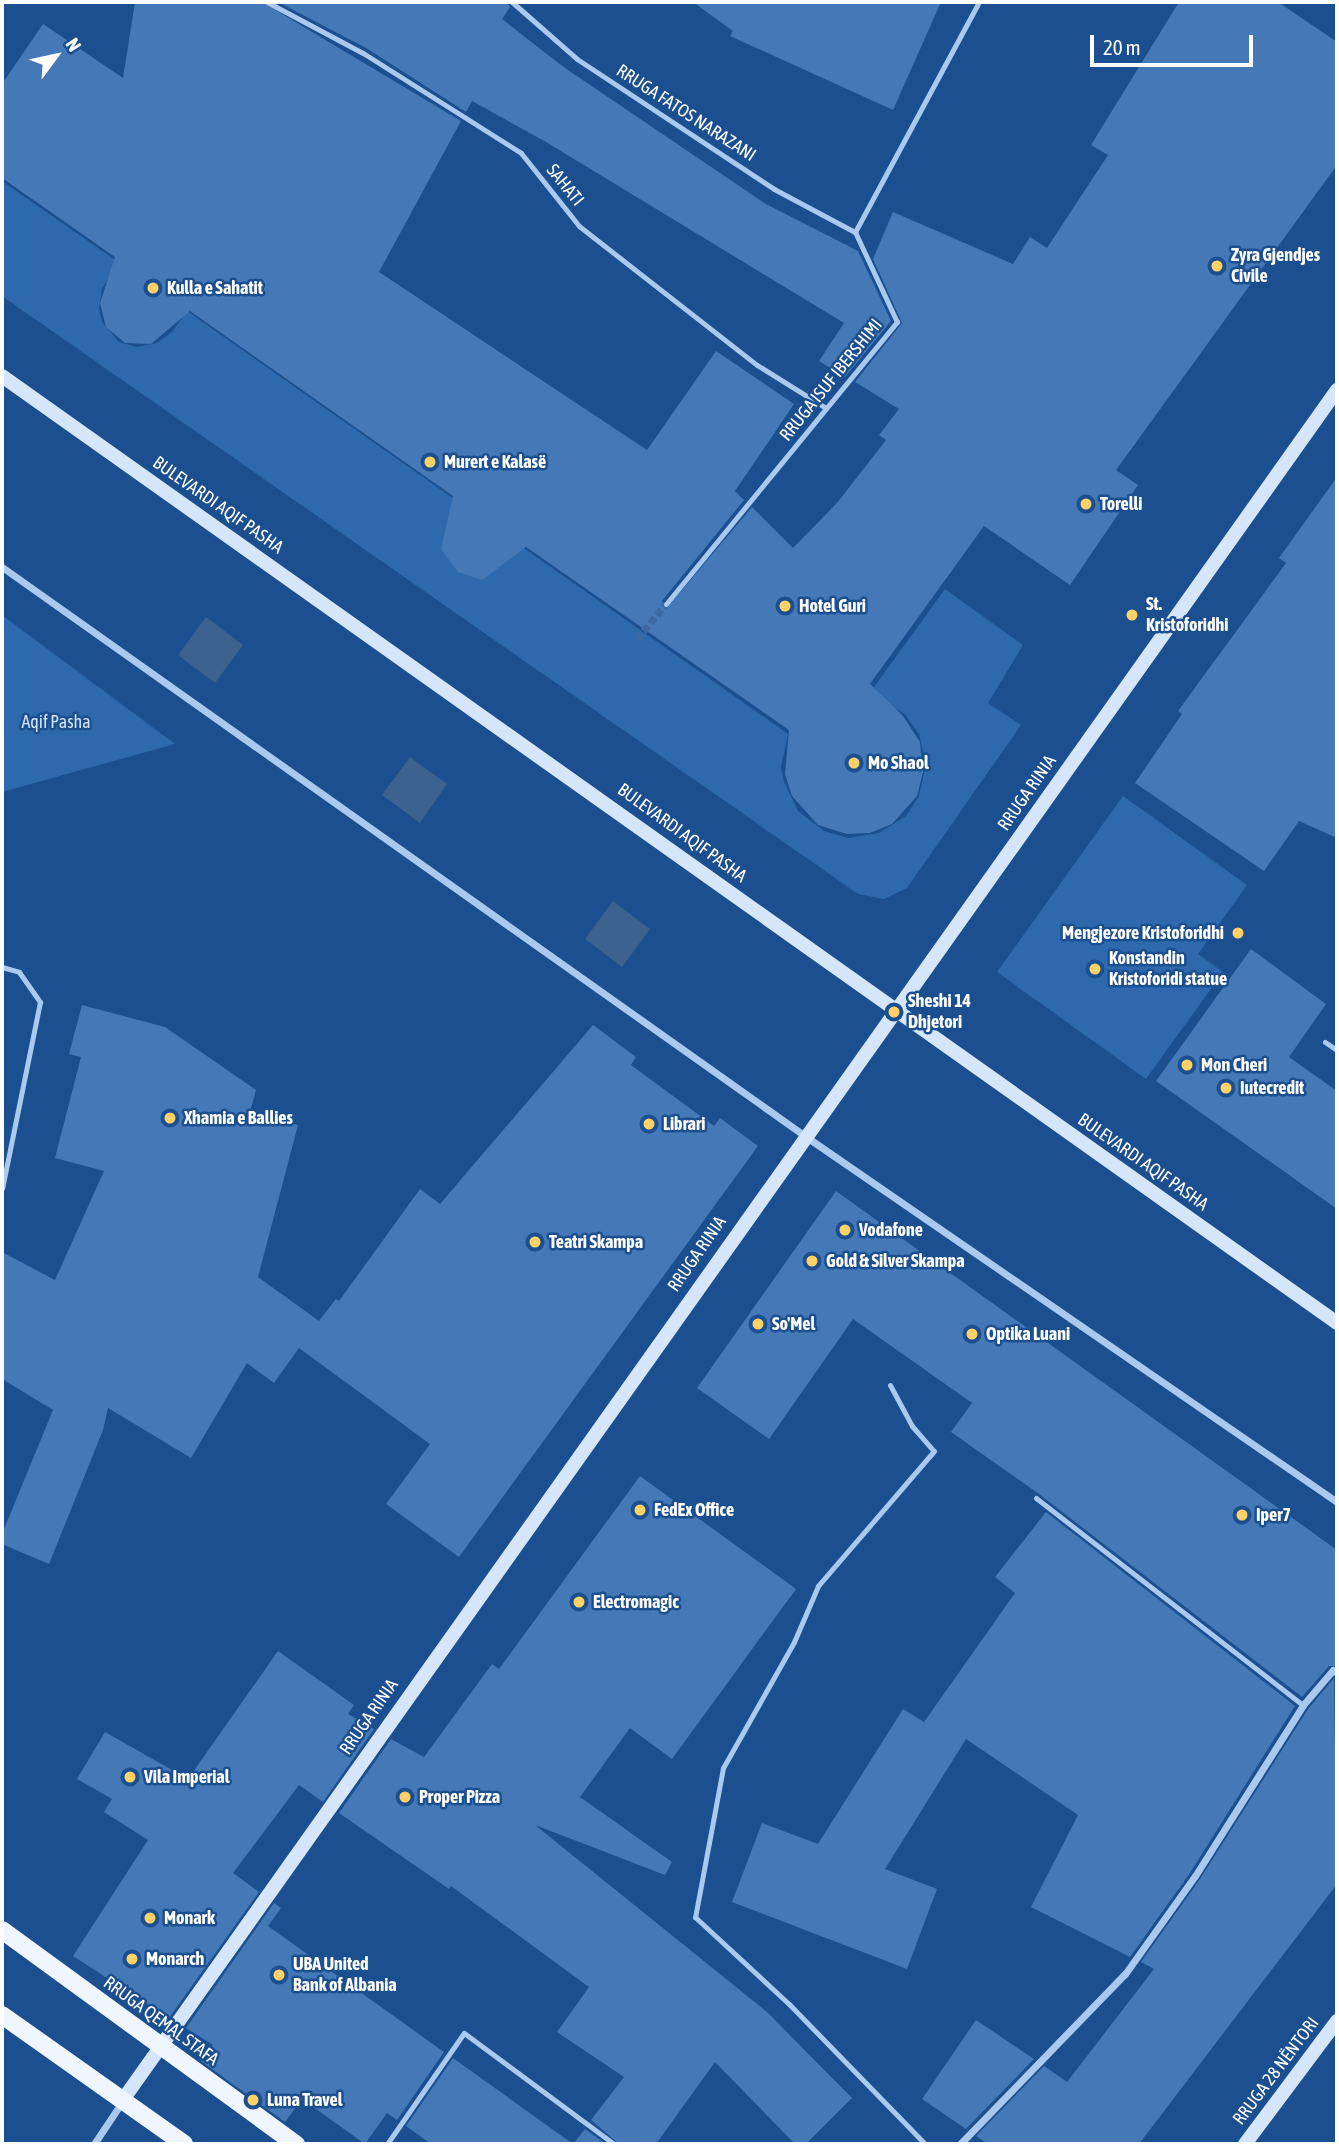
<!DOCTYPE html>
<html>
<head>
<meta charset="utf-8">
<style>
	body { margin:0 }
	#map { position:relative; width:1339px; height:2146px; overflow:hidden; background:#1b4f8f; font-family:"Asap Condensed",sans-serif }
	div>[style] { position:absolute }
	.green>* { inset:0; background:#2e69ad }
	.water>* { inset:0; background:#3c6290 }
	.building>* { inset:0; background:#4478b7 }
	.street-tunnel>* { height:7px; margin-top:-3.5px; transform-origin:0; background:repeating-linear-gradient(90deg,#3d69a0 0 7px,transparent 0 10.5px) }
	.lane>* { height:5px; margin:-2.5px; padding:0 2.5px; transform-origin:2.5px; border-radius:2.5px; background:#a9c9ee }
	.street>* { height:7px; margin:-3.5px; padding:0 3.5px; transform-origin:3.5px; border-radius:3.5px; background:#a9c9ee }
	.secondary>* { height:14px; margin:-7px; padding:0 7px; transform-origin:7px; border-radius:7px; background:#d6e6fa }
	.primary>* { height:18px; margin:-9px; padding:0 9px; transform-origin:9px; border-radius:9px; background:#f0f6ff }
	.dots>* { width:19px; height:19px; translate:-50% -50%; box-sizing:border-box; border:4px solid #1b4f8f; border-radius:50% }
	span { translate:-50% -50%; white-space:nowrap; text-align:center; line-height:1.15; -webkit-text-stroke:5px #1b4f8f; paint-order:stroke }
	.street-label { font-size:18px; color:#fff }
	.poi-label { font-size:18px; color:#fff; font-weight:700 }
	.left { translate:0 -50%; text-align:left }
	.right { translate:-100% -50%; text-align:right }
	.park-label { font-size:18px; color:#cfe3fa }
	.frame { position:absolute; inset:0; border:4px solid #fff; pointer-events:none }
	.north { position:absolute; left:21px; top:21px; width:70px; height:70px; -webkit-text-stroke:5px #1b4f8f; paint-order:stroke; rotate:57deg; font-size:19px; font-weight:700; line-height:28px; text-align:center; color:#fff }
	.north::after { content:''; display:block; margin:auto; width:24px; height:32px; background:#fff; clip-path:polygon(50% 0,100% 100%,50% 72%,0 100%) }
	.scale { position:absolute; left:1090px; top:35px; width:163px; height:32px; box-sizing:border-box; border:4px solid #fff; border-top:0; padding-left:9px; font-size:21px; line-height:24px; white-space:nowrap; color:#fff; -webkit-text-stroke:5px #1b4f8f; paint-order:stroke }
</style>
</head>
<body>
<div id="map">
	<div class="green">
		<i style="clip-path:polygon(2px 181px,118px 262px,102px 289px,99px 309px,102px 322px,119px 342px,137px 347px,157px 343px,173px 331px,187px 311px,788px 734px,781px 767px,784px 782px,798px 811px,824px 831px,848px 838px,879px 833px,906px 816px,919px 796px,926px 764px,919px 734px,905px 714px,869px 694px,945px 589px,1023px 645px,988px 703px,1021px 725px,907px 888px,884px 899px,858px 894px,2px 296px)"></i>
		<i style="clip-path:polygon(2px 615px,175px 744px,2px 792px)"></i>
		<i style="clip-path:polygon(1123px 796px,1247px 885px,1198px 954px,1223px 972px,1146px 1079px,997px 972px)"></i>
	</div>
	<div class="water">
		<i style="clip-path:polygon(206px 617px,243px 645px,215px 683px,178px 655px)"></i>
		<i style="clip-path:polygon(410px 757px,447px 784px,420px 823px,382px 795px)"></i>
		<i style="clip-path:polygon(613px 901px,650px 929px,622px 967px,585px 939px)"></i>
	</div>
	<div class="building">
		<i style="clip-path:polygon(135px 2px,262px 2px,461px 121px,379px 272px,647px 450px,716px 351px,794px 404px,735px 491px,744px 500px,662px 601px,666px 609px,752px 507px,793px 548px,837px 503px,886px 440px,879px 435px,899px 409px,855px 382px,902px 323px,873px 259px,893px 212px,1013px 264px,1030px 237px,1047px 248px,1108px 155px,1091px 145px,1179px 2px,1278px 2px,1337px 42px,1337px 165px,1116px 470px,1138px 485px,1070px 585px,984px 526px,870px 684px,903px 716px,920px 742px,923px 772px,917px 796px,892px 824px,870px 833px,847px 834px,818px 825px,792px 796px,785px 774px,789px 730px,526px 547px,482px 580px,458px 572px,441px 549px,453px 496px,190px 311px,151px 344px,125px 343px,106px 327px,100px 303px,115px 257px,2px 178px,2px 84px,43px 24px,123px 78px)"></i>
		<i style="clip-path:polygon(278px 2px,507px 2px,510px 7px,502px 19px,565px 68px,766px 204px,858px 251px,891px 321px,845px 377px,819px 361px,844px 323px,546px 142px,472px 101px,466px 112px,366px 48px)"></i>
		<i style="clip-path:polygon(693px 2px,941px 2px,893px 110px,730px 36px,733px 31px)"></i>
		<i style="clip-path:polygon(1337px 477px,1337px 838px,1299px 821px,1264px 871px,1135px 783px,1182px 714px,1178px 711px,1286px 563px,1279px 558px)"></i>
		<i style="clip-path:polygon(1251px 949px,1326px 1004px,1289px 1057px,1337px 1091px,1337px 1209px,1156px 1081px)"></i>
		<i style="clip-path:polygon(82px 1005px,165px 1027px,256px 1090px,250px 1112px,298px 1125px,258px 1277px,319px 1321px,311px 1331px,336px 1299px,339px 1301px,420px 1189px,440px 1204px,593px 1025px,636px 1057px,631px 1065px,714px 1126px,720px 1118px,758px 1146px,459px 1557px,386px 1504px,430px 1444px,299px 1348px,274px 1383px,247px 1363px,191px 1458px,108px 1408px,103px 1430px,49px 1564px,2px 1544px,2px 1534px,53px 1410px,2px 1379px,2px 1252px,55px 1280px,104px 1171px,55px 1158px,81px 1057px,69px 1054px)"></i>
		<i style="clip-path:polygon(836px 1191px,1337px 1550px,1337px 1666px,1329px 1666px,1302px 1697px,1039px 1494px,951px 1432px,972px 1403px,853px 1319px,769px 1439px,697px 1388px)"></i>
		<i style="clip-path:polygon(640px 1476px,796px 1589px,672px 1759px,630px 1728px,580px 1797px,672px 1862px,665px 1875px,535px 1825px,767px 2012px,852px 2098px,806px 2144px,795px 2144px,715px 2062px,656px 2144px,619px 2144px,591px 2120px,624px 2077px,557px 2032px,589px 1987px,451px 1886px,449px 1889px,339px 1813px,391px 1739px,424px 1757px,492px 1664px,499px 1669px)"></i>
		<i style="clip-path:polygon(1046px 1512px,1295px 1706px,1190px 1873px,1130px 1957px,1031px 1907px,1078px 1815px,966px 1739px,885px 1869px,937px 1889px,907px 1969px,732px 1902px,762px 1823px,818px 1844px,903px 1709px,924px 1722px,1015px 1593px,995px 1577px)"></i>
		<i style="clip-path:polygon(278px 1651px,354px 1705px,348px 1714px,374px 1729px,323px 1802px,299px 1785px,233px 1873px,259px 1892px,169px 2018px,73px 1956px,148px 1840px,104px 1812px,112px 1799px,77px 1779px,105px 1732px,188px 1779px)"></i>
		<i style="clip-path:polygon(1334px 1678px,1337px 1884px,1139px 2144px,988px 2144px,976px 2136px,1044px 2066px,1067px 2082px,1154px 1969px,1141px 1962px,1200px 1879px,1308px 1709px)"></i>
		<i style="clip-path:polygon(274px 1903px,281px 1908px,268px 1926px,444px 2052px,397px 2120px,387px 2113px,365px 2144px,302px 2099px,285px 2122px,201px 2061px,213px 2045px,186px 2028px)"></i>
		<i style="clip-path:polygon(976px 2020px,1034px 2059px,966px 2129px,922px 2099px)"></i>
		<i style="clip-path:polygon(453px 2058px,573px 2144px,431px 2144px,406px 2126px)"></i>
		<i style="clip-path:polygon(585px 2129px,606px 2144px,573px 2144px)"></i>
	</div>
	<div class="street-tunnel">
		<i style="left:637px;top:639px;width:45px;rotate:-50.4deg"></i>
	</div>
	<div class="lane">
		<i style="left:267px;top:2px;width:109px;rotate:28deg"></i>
		<i style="left:363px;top:53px;width:187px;rotate:32.3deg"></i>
		<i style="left:521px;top:153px;width:93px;rotate:51.5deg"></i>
		<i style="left:579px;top:226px;width:226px;rotate:38deg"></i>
		<i style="left:757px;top:365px;width:81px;rotate:31.9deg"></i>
		<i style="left:512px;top:2px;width:86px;rotate:41.2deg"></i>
		<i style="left:577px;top:59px;width:236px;rotate:33.4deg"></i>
		<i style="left:774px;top:189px;width:92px;rotate:28deg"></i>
		<i style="left:666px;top:604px;width:365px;rotate:-50.7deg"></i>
		<i style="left:897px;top:322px;width:99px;rotate:-115deg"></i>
		<i style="left:855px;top:232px;width:261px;rotate:-61.7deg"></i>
		<i style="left:2px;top:967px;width:18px;rotate:16deg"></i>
		<i style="left:19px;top:972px;width:37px;rotate:55deg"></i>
		<i style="left:40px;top:1002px;width:190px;rotate:101.5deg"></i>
		<i style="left:1325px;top:1042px;width:14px;rotate:34deg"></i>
		<i style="left:890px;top:1385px;width:47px;rotate:61.8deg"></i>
		<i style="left:912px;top:1426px;width:33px;rotate:49deg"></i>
		<i style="left:934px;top:1451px;width:178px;rotate:130.7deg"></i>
		<i style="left:818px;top:1586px;width:61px;rotate:113.2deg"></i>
		<i style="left:794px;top:1642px;width:145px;rotate:119.4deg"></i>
		<i style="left:723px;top:1768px;width:152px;rotate:100.6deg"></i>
		<i style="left:695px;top:1917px;width:128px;rotate:42.8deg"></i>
		<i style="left:789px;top:2004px;width:195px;rotate:45.8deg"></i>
		<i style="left:1036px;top:1498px;width:338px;rotate:37.8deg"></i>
		<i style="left:387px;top:2144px;width:135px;rotate:-55.3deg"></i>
		<i style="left:464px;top:2033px;width:187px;rotate:36.5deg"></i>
	</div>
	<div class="street">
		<i style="left:2px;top:567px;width:984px;rotate:35.32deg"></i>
		<i style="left:805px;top:1136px;width:646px;rotate:34.53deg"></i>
		<i style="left:94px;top:2144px;width:50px;rotate:-56.3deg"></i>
		<i style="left:960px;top:2144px;width:237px;rotate:-45.9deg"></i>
		<i style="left:1125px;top:1974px;width:120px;rotate:-54.5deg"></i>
		<i style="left:1195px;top:1876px;width:202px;rotate:-57.7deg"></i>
		<i style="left:1303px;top:1705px;width:46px;rotate:-49.4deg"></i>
		<i style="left:1333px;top:1670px;width:5px;rotate:37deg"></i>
	</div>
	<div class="secondary">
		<i style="left:2px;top:376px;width:1637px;rotate:35.35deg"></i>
		<i style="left:122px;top:2101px;width:2099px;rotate:-54.62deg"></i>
		<i style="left:1245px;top:2144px;width:154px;rotate:-53.2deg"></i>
	</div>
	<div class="primary">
		<i style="left:2px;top:1930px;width:364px;rotate:36.1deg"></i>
		<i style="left:2px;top:2015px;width:223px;rotate:35.3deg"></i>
	</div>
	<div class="dots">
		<i style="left:1217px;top:266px;background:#ffd166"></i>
		<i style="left:153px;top:288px;background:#ffd166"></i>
		<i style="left:430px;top:462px;background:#ffd166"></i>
		<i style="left:1086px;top:504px;background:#ffd166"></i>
		<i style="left:785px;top:606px;background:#ffd166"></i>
		<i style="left:1132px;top:615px;background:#ffd166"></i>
		<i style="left:854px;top:763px;background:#ffd166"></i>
		<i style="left:1238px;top:933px;background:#ffd166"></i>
		<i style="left:1095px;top:969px;background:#ffd166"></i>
		<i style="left:894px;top:1012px;background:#ffd166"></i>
		<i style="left:1187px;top:1065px;background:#ffd166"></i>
		<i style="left:1226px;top:1088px;background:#ffd166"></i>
		<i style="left:170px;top:1118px;background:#ffd166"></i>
		<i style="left:649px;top:1124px;background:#ffd166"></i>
		<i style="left:845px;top:1230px;background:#ffd166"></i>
		<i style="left:535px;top:1242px;background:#ffd166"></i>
		<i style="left:812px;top:1261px;background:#ffd166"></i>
		<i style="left:758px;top:1324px;background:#ffd166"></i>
		<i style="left:972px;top:1334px;background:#ffd166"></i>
		<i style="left:640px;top:1510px;background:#ffd166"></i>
		<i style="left:1242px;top:1515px;background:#ffd166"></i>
		<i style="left:579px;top:1602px;background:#ffd166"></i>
		<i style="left:130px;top:1777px;background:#ffd166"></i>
		<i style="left:405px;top:1797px;background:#ffd166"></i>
		<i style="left:150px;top:1918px;background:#ffd166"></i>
		<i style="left:132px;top:1959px;background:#ffd166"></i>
		<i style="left:279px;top:1975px;background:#ffd166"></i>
		<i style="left:253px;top:2100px;background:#ffd166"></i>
	</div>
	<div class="street-label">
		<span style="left:686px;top:113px;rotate:33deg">RRUGA FATOS NARAZANI</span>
		<span style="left:565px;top:185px;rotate:51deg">SAHATI</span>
		<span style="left:831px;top:380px;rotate:-51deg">RRUGA ISUF IBERSHIMI</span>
		<span style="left:218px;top:505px;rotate:35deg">BULEVARDI AQIF PASHA</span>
		<span style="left:1027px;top:793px;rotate:-55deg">RRUGA RINIA</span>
		<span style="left:682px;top:833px;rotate:36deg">BULEVARDI AQIF PASHA</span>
		<span style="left:1143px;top:1162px;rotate:35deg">BULEVARDI AQIF PASHA</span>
		<span style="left:697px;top:1254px;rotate:-55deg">RRUGA RINIA</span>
		<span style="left:369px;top:1717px;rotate:-55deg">RRUGA RINIA</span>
		<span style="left:161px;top:2021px;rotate:36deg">RRUGA QEMAL STAFA</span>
		<span style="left:1276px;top:2071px;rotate:-53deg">RRUGA 28 NËNTORI</span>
	</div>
	<div class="poi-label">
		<span class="left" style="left:1231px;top:266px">Zyra Gjendjes<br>Civile</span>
		<span class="left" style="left:167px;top:288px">Kulla e Sahatit</span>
		<span class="left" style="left:444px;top:462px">Murert e Kalasë</span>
		<span class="left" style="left:1100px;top:504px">Torelli</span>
		<span class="left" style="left:1146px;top:615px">St.<br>Kristoforidhi</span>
		<span class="left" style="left:799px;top:606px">Hotel Guri</span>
		<span class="left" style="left:868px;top:763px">Mo Shaol</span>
		<span class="right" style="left:1224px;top:933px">Mengjezore Kristoforidhi</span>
		<span class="left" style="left:1109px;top:969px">Konstandin<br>Kristoforidi statue</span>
		<span class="left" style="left:908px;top:1012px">Sheshi 14<br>Dhjetori</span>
		<span class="left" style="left:1201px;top:1065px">Mon Cheri</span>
		<span class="left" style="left:1240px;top:1088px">Iutecredit</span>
		<span class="left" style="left:184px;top:1118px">Xhamia e Ballies</span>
		<span class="left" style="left:663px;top:1124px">Librari</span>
		<span class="left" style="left:859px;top:1230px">Vodafone</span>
		<span class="left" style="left:549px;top:1242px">Teatri Skampa</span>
		<span class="left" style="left:826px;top:1261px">Gold &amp; Silver Skampa</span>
		<span class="left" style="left:772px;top:1324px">So'Mel</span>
		<span class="left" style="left:986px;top:1334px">Optika Luani</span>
		<span class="left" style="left:654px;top:1510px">FedEx Office</span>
		<span class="left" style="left:1256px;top:1515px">Iper7</span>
		<span class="left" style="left:593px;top:1602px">Electromagic</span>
		<span class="left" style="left:144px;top:1777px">Vila Imperial</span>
		<span class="left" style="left:419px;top:1797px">Proper Pizza</span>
		<span class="left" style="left:164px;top:1918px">Monark</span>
		<span class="left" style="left:146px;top:1959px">Monarch</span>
		<span class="left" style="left:293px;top:1975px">UBA United<br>Bank of Albania</span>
		<span class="left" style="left:267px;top:2100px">Luna Travel</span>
	</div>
	<div class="park-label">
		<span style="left:56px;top:722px">Aqif Pasha</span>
	</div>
	<div class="frame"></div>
	<div class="north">N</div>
	<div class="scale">20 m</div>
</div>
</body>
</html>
